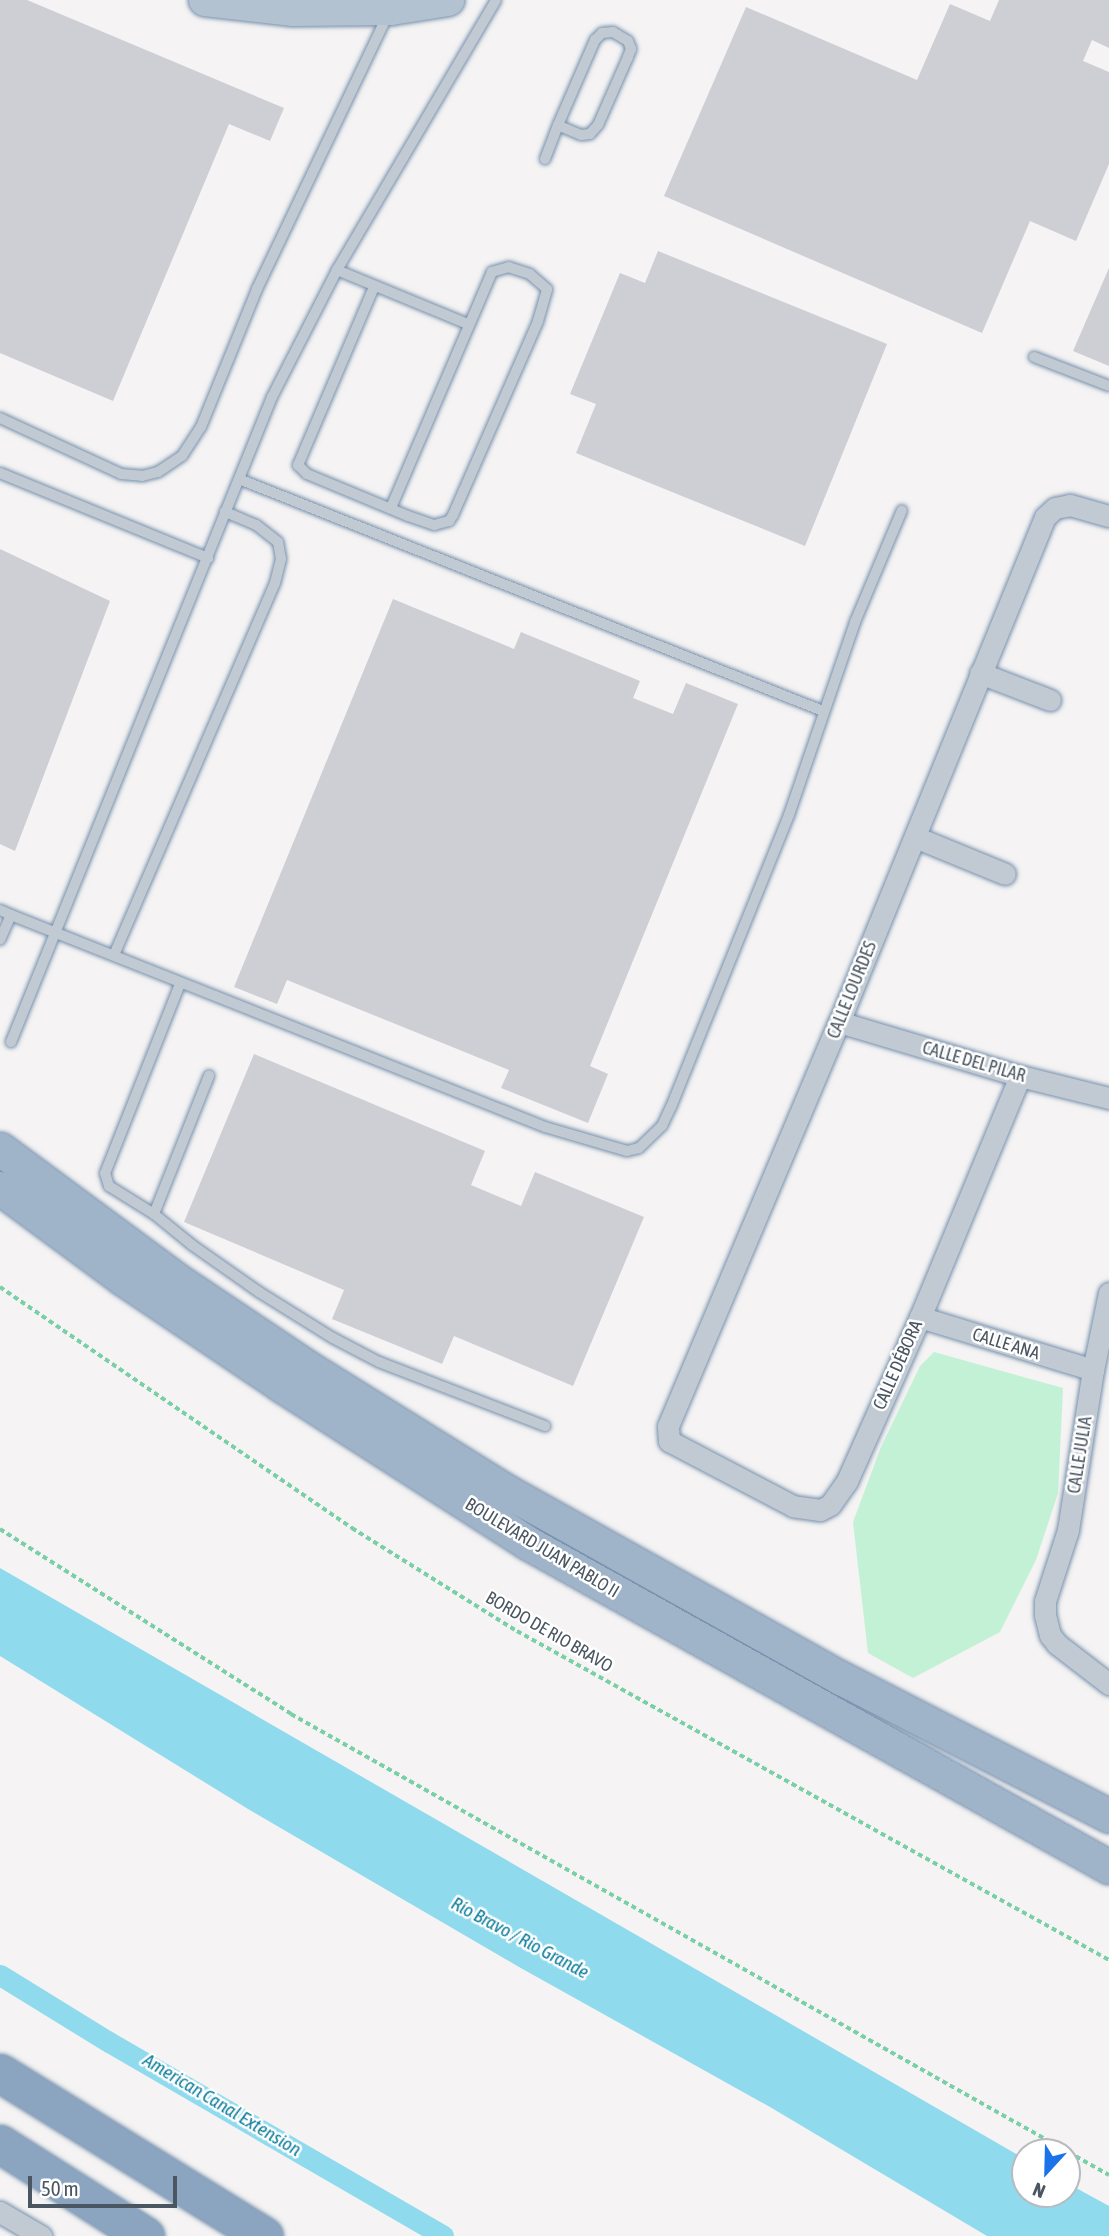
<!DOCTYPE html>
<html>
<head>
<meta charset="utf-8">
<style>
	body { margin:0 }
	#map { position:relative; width:1109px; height:2236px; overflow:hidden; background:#f5f3f3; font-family:"Asap Condensed",sans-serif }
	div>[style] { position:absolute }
	.green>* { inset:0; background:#c3f1d5 }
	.water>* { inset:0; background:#90daee }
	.canal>* { height:21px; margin:-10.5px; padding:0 10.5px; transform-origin:10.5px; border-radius:10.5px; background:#90daee }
	.building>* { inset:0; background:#cdcfd5 }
	.path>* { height:3.5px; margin-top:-1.75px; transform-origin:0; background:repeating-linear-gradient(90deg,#7ad0a6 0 5px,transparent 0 8.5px) }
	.roads { filter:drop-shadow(0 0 2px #7690ad) drop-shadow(0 0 2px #7690ad) }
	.service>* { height:10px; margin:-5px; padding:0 5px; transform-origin:5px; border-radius:5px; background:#c1cad2 }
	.minor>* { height:21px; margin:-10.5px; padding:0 10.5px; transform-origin:10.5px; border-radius:10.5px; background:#c1cad2 }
	.primary>* { height:32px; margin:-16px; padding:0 16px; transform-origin:16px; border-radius:16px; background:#b3c2d1 }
	.trunk>* { height:33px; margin:-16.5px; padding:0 16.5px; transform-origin:16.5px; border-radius:16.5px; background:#9fb4c9 }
	.motorway>* { height:37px; margin:-18.5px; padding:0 18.5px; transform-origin:18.5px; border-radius:18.5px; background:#8ba5c1 }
	span { translate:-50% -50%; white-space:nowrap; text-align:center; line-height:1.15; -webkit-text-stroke:5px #fff; paint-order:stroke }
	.street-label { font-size:18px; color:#4a5661 }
	.water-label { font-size:19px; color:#0c7c9b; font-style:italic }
	.north { position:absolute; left:1011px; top:2138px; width:70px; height:70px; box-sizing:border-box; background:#fff; border:2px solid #b7bbc0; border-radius:50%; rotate:202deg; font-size:19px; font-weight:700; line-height:28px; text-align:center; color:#4a5661 }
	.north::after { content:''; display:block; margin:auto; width:24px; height:32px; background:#1a73e8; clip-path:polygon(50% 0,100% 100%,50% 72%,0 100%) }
	.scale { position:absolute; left:28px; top:2176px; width:149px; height:32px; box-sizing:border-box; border:4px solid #4a5661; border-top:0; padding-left:9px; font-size:21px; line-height:24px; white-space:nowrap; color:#4a5661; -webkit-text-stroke:5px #fff; paint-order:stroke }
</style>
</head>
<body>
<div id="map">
	<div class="green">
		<i style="clip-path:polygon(934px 1352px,1063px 1388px,1058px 1493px,1036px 1560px,1000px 1632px,913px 1678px,868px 1653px,853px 1522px,881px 1447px,920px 1366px)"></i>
	</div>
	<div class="water">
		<i style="clip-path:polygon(0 1568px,1025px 2159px,1025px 2194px,1067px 2194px,1067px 2183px,1109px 2206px,1109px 2236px,987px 2236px,770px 2107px,519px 1967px,248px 1809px,0 1656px)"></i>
	</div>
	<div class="canal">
		<i style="left:0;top:1975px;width:128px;rotate:31.6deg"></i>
		<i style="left:109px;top:2042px;width:386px;rotate:30.1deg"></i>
	</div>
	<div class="building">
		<i style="clip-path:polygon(0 0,27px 0,284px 108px,270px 141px,229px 124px,113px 401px,0 353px)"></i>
		<i style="clip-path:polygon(999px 0,1109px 0,1109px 48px,1092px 40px,1083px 61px,1109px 72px,1109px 164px,1076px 241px,1030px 221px,982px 333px,664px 196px,746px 7px,917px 80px,950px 4px,990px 21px)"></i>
		<i style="clip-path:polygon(658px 251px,887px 344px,805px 546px,576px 453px,596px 404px,570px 394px,620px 273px,645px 283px)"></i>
		<i style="clip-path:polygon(1109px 268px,1109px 366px,1073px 351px)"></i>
		<i style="clip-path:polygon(0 549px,110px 601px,15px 851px,0 844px)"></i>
		<i style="clip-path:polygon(393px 599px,514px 649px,521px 632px,640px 681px,633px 698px,673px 714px,686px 683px,738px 704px,590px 1066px,608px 1074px,588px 1123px,501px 1088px,509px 1070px,287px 980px,277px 1004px,234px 987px)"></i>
		<i style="clip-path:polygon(254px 1054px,485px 1151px,471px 1185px,521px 1206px,535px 1172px,644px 1217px,573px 1386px,454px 1336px,442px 1364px,332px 1319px,344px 1290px,184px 1222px)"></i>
	</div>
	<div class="path">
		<i style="left:0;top:1287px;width:427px;rotate:34.4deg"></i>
		<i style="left:352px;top:1528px;width:195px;rotate:32deg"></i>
		<i style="left:517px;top:1631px;width:677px;rotate:29.06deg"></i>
		<i style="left:0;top:1529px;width:345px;rotate:32.4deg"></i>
		<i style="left:291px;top:1714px;width:939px;rotate:29.4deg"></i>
	</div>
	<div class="roads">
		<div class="service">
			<i style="left:545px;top:159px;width:36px;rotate:-69deg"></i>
			<i style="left:558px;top:125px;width:93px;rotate:-66.5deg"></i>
			<i style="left:595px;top:40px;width:10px;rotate:-45deg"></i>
			<i style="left:602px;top:33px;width:11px;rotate:-5deg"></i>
			<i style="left:613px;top:32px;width:17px;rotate:31deg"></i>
			<i style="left:628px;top:41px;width:9px;rotate:69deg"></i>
			<i style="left:631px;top:49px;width:9px;rotate:111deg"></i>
			<i style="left:628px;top:57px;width:74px;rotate:113.8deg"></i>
			<i style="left:598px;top:125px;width:12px;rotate:132deg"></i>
			<i style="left:590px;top:134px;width:9px;rotate:174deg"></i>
			<i style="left:581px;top:135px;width:25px;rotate:-157deg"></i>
			<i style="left:337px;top:270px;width:142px;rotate:22.4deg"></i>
			<i style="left:374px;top:287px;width:194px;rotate:113.1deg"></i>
			<i style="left:298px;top:465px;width:13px;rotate:45deg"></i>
			<i style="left:307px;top:474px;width:109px;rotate:22.6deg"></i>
			<i style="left:408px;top:516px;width:28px;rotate:19deg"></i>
			<i style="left:434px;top:525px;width:16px;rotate:-15deg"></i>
			<i style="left:449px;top:521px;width:7px;rotate:-56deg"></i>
			<i style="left:453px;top:515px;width:212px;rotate:-66.3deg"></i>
			<i style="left:538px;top:321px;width:33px;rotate:-74deg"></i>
			<i style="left:547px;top:289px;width:23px;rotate:-139deg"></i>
			<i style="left:530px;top:274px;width:22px;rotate:-162deg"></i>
			<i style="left:509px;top:267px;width:18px;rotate:164deg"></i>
			<i style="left:492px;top:272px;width:257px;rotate:113.2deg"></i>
			<i style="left:1034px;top:357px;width:80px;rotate:21.1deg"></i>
			<i style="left:0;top:418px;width:133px;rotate:24.8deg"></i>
			<i style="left:121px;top:474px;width:21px;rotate:5deg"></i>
			<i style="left:142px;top:476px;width:16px;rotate:-14deg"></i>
			<i style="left:158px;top:472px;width:29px;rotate:-34deg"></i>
			<i style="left:182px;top:456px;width:35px;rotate:-57deg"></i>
			<i style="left:201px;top:427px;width:149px;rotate:-67.9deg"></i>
			<i style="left:257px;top:289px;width:307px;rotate:-64.5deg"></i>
			<i style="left:0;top:473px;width:225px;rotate:22.2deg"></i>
			<i style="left:239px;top:479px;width:628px;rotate:21.67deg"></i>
			<i style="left:0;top:910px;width:12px;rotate:24deg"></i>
			<i style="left:11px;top:915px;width:27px;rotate:114deg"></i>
			<i style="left:11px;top:915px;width:575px;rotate:21.65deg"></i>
			<i style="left:545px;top:1127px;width:85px;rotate:16.3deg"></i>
			<i style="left:627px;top:1151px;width:12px;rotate:-14deg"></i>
			<i style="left:639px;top:1148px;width:32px;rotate:-44deg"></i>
			<i style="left:662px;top:1126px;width:21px;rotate:-65deg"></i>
			<i style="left:671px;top:1107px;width:315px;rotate:-68deg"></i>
			<i style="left:789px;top:815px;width:204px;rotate:-71.1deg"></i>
			<i style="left:855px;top:622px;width:121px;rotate:-67.2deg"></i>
			<i style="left:114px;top:955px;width:405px;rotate:-66.6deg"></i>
			<i style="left:275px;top:583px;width:25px;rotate:-76deg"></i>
			<i style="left:281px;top:559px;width:17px;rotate:-100deg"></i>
			<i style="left:278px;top:542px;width:28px;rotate:-142deg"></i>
			<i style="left:256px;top:525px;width:34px;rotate:-157deg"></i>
			<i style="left:180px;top:984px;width:203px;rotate:111.6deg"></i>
			<i style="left:105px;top:1173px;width:14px;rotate:73deg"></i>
			<i style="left:109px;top:1186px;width:53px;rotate:31.9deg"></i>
			<i style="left:154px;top:1214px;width:49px;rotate:39.2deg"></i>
			<i style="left:192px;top:1245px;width:82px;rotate:35deg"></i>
			<i style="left:259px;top:1292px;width:87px;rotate:31.9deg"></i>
			<i style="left:333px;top:1338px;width:52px;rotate:27.6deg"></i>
			<i style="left:379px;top:1362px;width:178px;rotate:21.1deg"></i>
			<i style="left:11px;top:1042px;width:696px;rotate:-67.97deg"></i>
			<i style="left:272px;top:397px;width:143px;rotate:-62.9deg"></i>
			<i style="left:337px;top:270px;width:313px;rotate:-59.5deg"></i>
			<i style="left:154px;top:1214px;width:149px;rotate:-68.3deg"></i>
		</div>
		<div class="minor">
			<i style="left:980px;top:673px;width:75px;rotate:21.1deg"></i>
			<i style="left:915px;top:837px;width:97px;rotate:22.3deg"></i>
			<i style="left:839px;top:1022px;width:189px;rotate:16.6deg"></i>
			<i style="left:1020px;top:1076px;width:92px;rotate:13.9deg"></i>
			<i style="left:1020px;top:1076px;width:261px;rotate:112.5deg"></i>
			<i style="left:920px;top:1317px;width:180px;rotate:114deg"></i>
			<i style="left:847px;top:1481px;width:29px;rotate:125deg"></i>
			<i style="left:830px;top:1505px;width:11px;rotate:153deg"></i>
			<i style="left:820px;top:1510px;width:27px;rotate:-172deg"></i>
			<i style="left:793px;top:1506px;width:140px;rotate:-152.3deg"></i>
			<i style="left:669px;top:1441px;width:15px;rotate:-94deg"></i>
			<i style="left:668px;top:1426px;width:439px;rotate:-67.1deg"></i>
			<i style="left:839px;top:1022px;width:545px;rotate:-67.81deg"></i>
			<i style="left:1045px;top:517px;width:13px;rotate:-42deg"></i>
			<i style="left:1055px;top:508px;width:15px;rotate:-11deg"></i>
			<i style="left:1070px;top:505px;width:41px;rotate:15.8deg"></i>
			<i style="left:1109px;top:1293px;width:79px;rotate:101.7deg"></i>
			<i style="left:1093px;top:1370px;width:162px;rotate:98.9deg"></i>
			<i style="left:1068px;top:1530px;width:75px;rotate:107.9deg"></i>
			<i style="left:1045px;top:1601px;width:14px;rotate:90deg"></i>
			<i style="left:1045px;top:1615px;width:21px;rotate:76deg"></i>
			<i style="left:1050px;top:1635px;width:11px;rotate:52deg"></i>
			<i style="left:1057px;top:1644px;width:66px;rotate:37.6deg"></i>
			<i style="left:920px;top:1317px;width:181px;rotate:17deg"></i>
			<i style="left:0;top:2212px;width:48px;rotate:30.3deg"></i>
		</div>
		<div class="primary">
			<i style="left:205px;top:0;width:89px;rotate:6.5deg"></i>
			<i style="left:293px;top:10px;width:98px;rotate:-0.6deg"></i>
			<i style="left:391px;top:9px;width:58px;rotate:-9deg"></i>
		</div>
		<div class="trunk">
			<i style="left:0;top:1149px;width:220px;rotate:36.5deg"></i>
			<i style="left:177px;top:1280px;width:156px;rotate:33.8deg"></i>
			<i style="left:307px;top:1367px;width:234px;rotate:31.9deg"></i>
			<i style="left:506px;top:1491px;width:384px;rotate:29.2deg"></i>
			<i style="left:841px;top:1678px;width:301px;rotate:27.2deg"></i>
			<i style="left:0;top:1188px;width:152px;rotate:36.4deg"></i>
			<i style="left:122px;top:1278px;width:192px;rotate:33.9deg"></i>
			<i style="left:281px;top:1385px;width:293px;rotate:32.6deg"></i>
			<i style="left:528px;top:1543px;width:665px;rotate:29.15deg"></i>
		</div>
		<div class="motorway">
			<i style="left:0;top:2073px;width:310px;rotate:31.7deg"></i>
			<i style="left:0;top:2144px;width:172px;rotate:32.4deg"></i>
		</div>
	</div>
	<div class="street-label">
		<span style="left:852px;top:990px;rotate:-68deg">CALLE LOURDES</span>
		<span style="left:974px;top:1062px;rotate:16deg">CALLE DEL PILAR</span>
		<span style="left:1006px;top:1344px;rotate:17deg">CALLE ANA</span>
		<span style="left:898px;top:1365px;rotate:-66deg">CALLE DÉBORA</span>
		<span style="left:1080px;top:1455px;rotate:-81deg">CALLE JULIA</span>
		<span style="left:542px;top:1548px;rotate:31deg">BOULEVARD JUAN PABLO II</span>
		<span style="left:549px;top:1632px;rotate:30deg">BORDO DE RIO BRAVO</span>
	</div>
	<div class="water-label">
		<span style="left:520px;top:1938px;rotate:28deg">Río Bravo / Rio Grande</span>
		<span style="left:222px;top:2105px;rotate:31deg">American Canal Extension</span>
	</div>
	<div class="north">N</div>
	<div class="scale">50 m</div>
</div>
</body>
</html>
